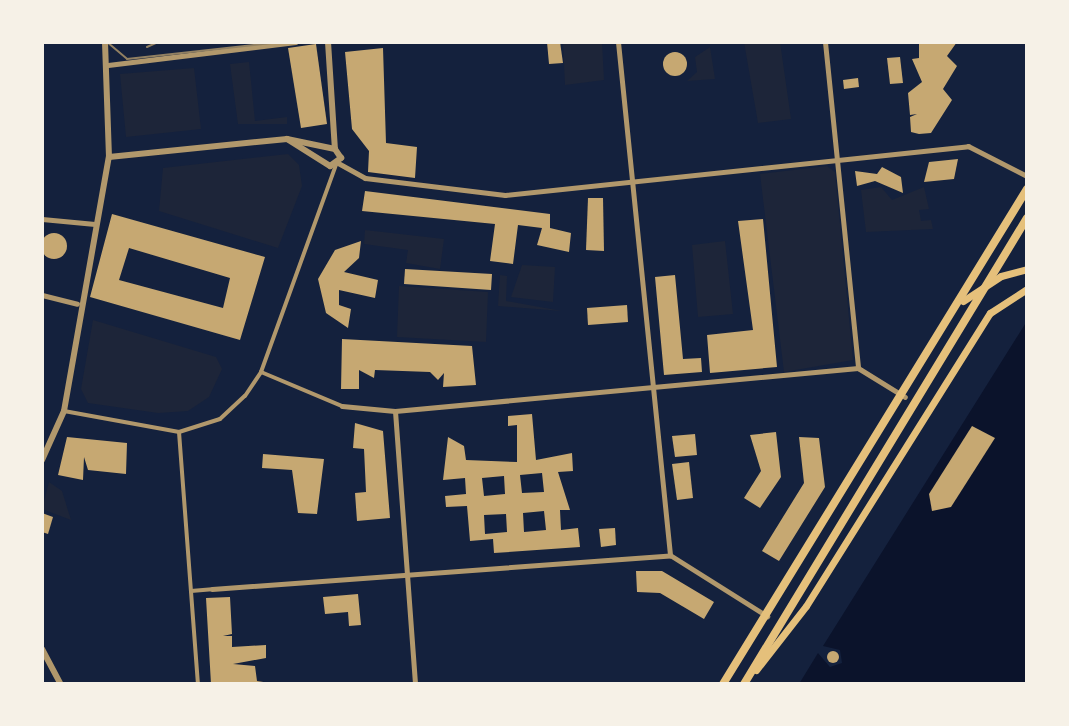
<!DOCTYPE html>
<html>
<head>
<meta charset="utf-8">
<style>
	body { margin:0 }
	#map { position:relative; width:1069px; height:726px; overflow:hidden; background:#14213d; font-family:Commissioner,sans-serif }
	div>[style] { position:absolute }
	.green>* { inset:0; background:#1d2539 }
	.water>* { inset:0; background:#0b132b }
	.building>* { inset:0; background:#c6a872 }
	.round { border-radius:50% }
	.pedestrian>* { height:4px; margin:-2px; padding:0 2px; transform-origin:2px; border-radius:2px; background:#b1986c }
	.minor>* { height:5px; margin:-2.5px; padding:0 2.5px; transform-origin:2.5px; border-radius:2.5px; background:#b1986c }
	.tertiary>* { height:6px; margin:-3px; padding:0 3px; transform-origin:3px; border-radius:3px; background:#b1986c }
	.secondary>* { height:7px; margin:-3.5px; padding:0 3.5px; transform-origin:3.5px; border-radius:3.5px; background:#e5c07b }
	.primary>* { height:8px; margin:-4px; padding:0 4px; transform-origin:4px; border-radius:4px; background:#e5c07b }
	.tram>* { height:2px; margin:-1px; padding:0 1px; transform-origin:1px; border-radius:1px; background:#918062 }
	span { translate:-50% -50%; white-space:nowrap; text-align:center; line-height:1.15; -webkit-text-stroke:6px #f6f1e7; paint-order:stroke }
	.frame { position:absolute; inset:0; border:44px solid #f6f1e7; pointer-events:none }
</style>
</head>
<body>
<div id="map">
	<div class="green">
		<i style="clip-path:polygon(563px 42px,602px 42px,604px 80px,565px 85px)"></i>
		<i style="clip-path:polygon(744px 42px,780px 42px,791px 119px,758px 123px)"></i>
		<i style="clip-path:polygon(710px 47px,715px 79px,687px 81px,697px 72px,695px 57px)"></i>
		<i style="clip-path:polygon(249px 62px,255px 121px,287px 117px,287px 124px,238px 124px,230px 64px)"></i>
		<i style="clip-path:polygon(194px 68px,201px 129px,126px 137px,120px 74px)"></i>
		<i style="clip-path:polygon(288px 154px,299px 165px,302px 186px,278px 248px,159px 211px,163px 168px)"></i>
		<i style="clip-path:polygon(827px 166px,835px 172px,853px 360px,784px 372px,760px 174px)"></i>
		<i style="clip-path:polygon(881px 187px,892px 200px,924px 187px,929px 209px,919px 210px,921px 221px,931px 220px,933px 229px,866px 232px,861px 190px)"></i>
		<i style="clip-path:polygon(365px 230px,444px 239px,440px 269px,406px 263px,408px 250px,364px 244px)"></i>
		<i style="clip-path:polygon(725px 241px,733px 314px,698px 317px,692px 245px)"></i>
		<i style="clip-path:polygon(522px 265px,555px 267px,553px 302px,511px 297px)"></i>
		<i style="clip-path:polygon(500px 275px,507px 276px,506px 301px,562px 311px,498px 306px)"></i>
		<i style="clip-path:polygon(399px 286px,488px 292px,486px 342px,397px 337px)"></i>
		<i style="clip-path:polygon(93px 320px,216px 357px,222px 369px,209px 397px,188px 411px,158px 413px,88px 403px,81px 389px)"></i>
		<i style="clip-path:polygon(49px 482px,62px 491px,71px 520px,42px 509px)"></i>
	</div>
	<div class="water">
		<i style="clip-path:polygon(1027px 321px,1027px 684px,799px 684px,818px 653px,830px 667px,842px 663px,840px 650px,823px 646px)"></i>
	</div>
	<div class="building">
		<i style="clip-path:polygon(560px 42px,563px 63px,549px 64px,547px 42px)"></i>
		<i style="clip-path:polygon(919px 42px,957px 42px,947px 56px,957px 66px,943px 89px,952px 100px,931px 133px,919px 134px,911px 132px,910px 117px,917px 114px,910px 115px,908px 93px,922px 82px,912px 59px,919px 58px)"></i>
		<i style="clip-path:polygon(316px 44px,327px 124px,301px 128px,288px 48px)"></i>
		<i style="clip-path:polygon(383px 48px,386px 143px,417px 147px,415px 178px,368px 172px,369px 151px,352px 129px,345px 52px)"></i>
		<i class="round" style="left:663px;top:52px;width:24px;height:24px"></i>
		<i style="clip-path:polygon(900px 57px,903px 83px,890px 84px,887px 58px)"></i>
		<i style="clip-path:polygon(858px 78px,859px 87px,844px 89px,843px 80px)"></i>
		<i style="clip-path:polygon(958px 159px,954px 179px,924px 182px,929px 162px)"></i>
		<i style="clip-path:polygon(882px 167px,901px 177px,903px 193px,875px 181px,857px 186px,855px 171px,877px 174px)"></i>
		<i style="clip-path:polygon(365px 191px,550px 214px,550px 228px,571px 233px,569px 252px,537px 245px,542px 228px,518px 225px,513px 264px,490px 261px,495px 224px,362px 211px)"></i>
		<i style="clip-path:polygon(588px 198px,603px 198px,604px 251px,586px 250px)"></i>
		<i style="clip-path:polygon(evenodd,112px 214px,265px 257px,240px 340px,90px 297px,112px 214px,129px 248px,230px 278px,223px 308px,119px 280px,129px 248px)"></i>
		<i style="clip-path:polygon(763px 219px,777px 367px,710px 373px,707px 335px,753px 330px,738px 221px)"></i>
		<i class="round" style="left:41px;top:233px;width:26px;height:26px"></i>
		<i style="clip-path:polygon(361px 241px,359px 258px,344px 272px,378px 280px,375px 298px,339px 290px,339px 305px,351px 309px,348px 328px,326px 313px,318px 279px,335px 250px)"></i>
		<i style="clip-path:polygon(405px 269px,492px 274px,491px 290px,404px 284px)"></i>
		<i style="clip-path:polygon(675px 275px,683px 359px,701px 358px,702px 372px,664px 375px,655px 277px)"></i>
		<i style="clip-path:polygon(627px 305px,628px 322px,588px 325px,587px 308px)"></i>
		<i style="clip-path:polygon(342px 339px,472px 346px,476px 385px,443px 387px,444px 373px,438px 380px,430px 372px,375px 370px,374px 378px,359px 370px,359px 389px,341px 389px)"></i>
		<i style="clip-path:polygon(evenodd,532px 414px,536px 460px,572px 453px,573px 471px,558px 472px,570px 510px,560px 510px,561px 530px,578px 528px,580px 547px,494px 553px,493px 539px,470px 541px,467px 506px,446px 507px,445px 496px,466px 494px,465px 478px,443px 480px,448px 437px,464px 446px,466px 460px,517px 462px,517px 425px,508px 426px,508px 416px,532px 414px,542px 473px,544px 492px,522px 493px,520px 475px,542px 473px,532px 414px,504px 476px,505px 494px,484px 496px,482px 478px,504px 476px,532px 414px,544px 511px,546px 530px,524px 532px,523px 513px,544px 511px,532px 414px,506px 514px,507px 532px,485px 534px,484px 515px,506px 514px)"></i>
		<i style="clip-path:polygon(355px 423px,383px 431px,390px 518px,357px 521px,355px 493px,366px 492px,364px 449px,353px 448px)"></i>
		<i style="clip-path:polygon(972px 426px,995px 438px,951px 507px,932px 511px,929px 494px)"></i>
		<i style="clip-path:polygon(776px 432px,781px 477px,760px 508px,744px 498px,761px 471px,750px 435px)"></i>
		<i style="clip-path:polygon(695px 434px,697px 455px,675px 457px,672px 436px)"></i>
		<i style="clip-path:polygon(67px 437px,127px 443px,126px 474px,88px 470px,84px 457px,83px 480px,58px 475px)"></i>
		<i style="clip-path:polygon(799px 437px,819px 438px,825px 487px,779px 561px,762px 551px,804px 483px)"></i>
		<i style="clip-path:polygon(263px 454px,324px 459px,317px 514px,298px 513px,292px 470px,262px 468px)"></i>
		<i style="clip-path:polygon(689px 462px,693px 498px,677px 500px,672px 464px)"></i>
		<i style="clip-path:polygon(42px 513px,53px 517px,48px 534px,42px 532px)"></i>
		<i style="clip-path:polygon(615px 528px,616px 545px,601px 547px,599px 529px)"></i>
		<i style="clip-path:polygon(636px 571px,662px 571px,714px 602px,704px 619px,660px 593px,637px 592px)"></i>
		<i style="clip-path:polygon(358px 594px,361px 625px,349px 626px,348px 612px,325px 614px,323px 597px)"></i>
		<i style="clip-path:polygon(230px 597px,232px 634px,223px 636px,232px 636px,232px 647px,266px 645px,266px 658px,233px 664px,255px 666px,257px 681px,276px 684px,211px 684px,206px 598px)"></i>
		<i class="round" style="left:827px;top:651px;width:12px;height:12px"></i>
	</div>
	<div class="pedestrian">
		<i style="left:261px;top:372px;width:88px;rotate:22.8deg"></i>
		<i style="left:64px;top:411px;width:117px;rotate:10.3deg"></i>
		<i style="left:179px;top:432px;width:43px;rotate:-17.6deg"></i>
		<i style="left:220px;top:419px;width:34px;rotate:-43deg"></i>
		<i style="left:245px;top:396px;width:29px;rotate:-56deg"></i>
		<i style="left:261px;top:372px;width:220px;rotate:-70.1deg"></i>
		<i style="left:179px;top:432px;width:253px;rotate:85.7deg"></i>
		<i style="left:191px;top:591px;width:21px;rotate:-5deg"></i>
	</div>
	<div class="minor">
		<i style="left:618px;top:42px;width:516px;rotate:84.21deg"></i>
		<i style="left:825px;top:42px;width:328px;rotate:84.2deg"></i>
		<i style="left:108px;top:65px;width:189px;rotate:-7deg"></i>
		<i style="left:338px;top:163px;width:31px;rotate:29deg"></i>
		<i style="left:365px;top:178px;width:141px;rotate:6.9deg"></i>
		<i style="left:505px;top:195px;width:466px;rotate:-6deg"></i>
		<i style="left:968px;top:146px;width:66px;rotate:27deg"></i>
		<i style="left:42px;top:219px;width:53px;rotate:5.4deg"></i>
		<i style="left:42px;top:295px;width:36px;rotate:14deg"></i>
		<i style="left:858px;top:368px;width:55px;rotate:31.7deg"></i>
		<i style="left:342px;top:406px;width:53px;rotate:5.4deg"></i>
		<i style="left:395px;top:411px;width:465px;rotate:-5.3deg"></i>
		<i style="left:395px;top:411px;width:274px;rotate:85.8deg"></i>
		<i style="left:212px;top:589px;width:459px;rotate:-4.2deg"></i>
		<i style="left:670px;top:555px;width:115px;rotate:32.2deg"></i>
	</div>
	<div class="tertiary">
		<i style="left:328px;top:42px;width:107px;rotate:86.3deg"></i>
		<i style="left:287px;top:139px;width:51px;rotate:32.1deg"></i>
		<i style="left:330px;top:166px;width:14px;rotate:-36deg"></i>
		<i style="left:341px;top:158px;width:11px;rotate:-124deg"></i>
		<i style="left:109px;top:157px;width:179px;rotate:-5.8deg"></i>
		<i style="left:287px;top:139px;width:49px;rotate:11.8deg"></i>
		<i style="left:42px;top:460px;width:54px;rotate:-65.8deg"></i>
		<i style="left:64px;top:411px;width:258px;rotate:-80deg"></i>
		<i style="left:109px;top:157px;width:115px;rotate:-92deg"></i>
		<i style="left:42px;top:649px;width:40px;rotate:62deg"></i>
	</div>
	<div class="secondary">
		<i style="left:963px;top:301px;width:45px;rotate:-33.3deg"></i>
		<i style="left:1001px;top:276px;width:27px;rotate:-15deg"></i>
		<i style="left:756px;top:670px;width:81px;rotate:-52deg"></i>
		<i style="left:806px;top:606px;width:346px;rotate:-57.9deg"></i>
		<i style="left:990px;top:313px;width:44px;rotate:-33deg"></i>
	</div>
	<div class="primary">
		<i style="left:723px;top:684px;width:581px;rotate:-58.44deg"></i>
		<i style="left:744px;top:684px;width:545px;rotate:-58.73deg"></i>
	</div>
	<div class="tram">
		<i style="left:107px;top:42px;width:26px;rotate:40deg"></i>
		<i style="left:127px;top:59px;width:154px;rotate:-6.3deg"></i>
		<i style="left:147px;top:47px;width:12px;rotate:-24deg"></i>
	</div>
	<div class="frame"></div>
</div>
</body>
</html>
